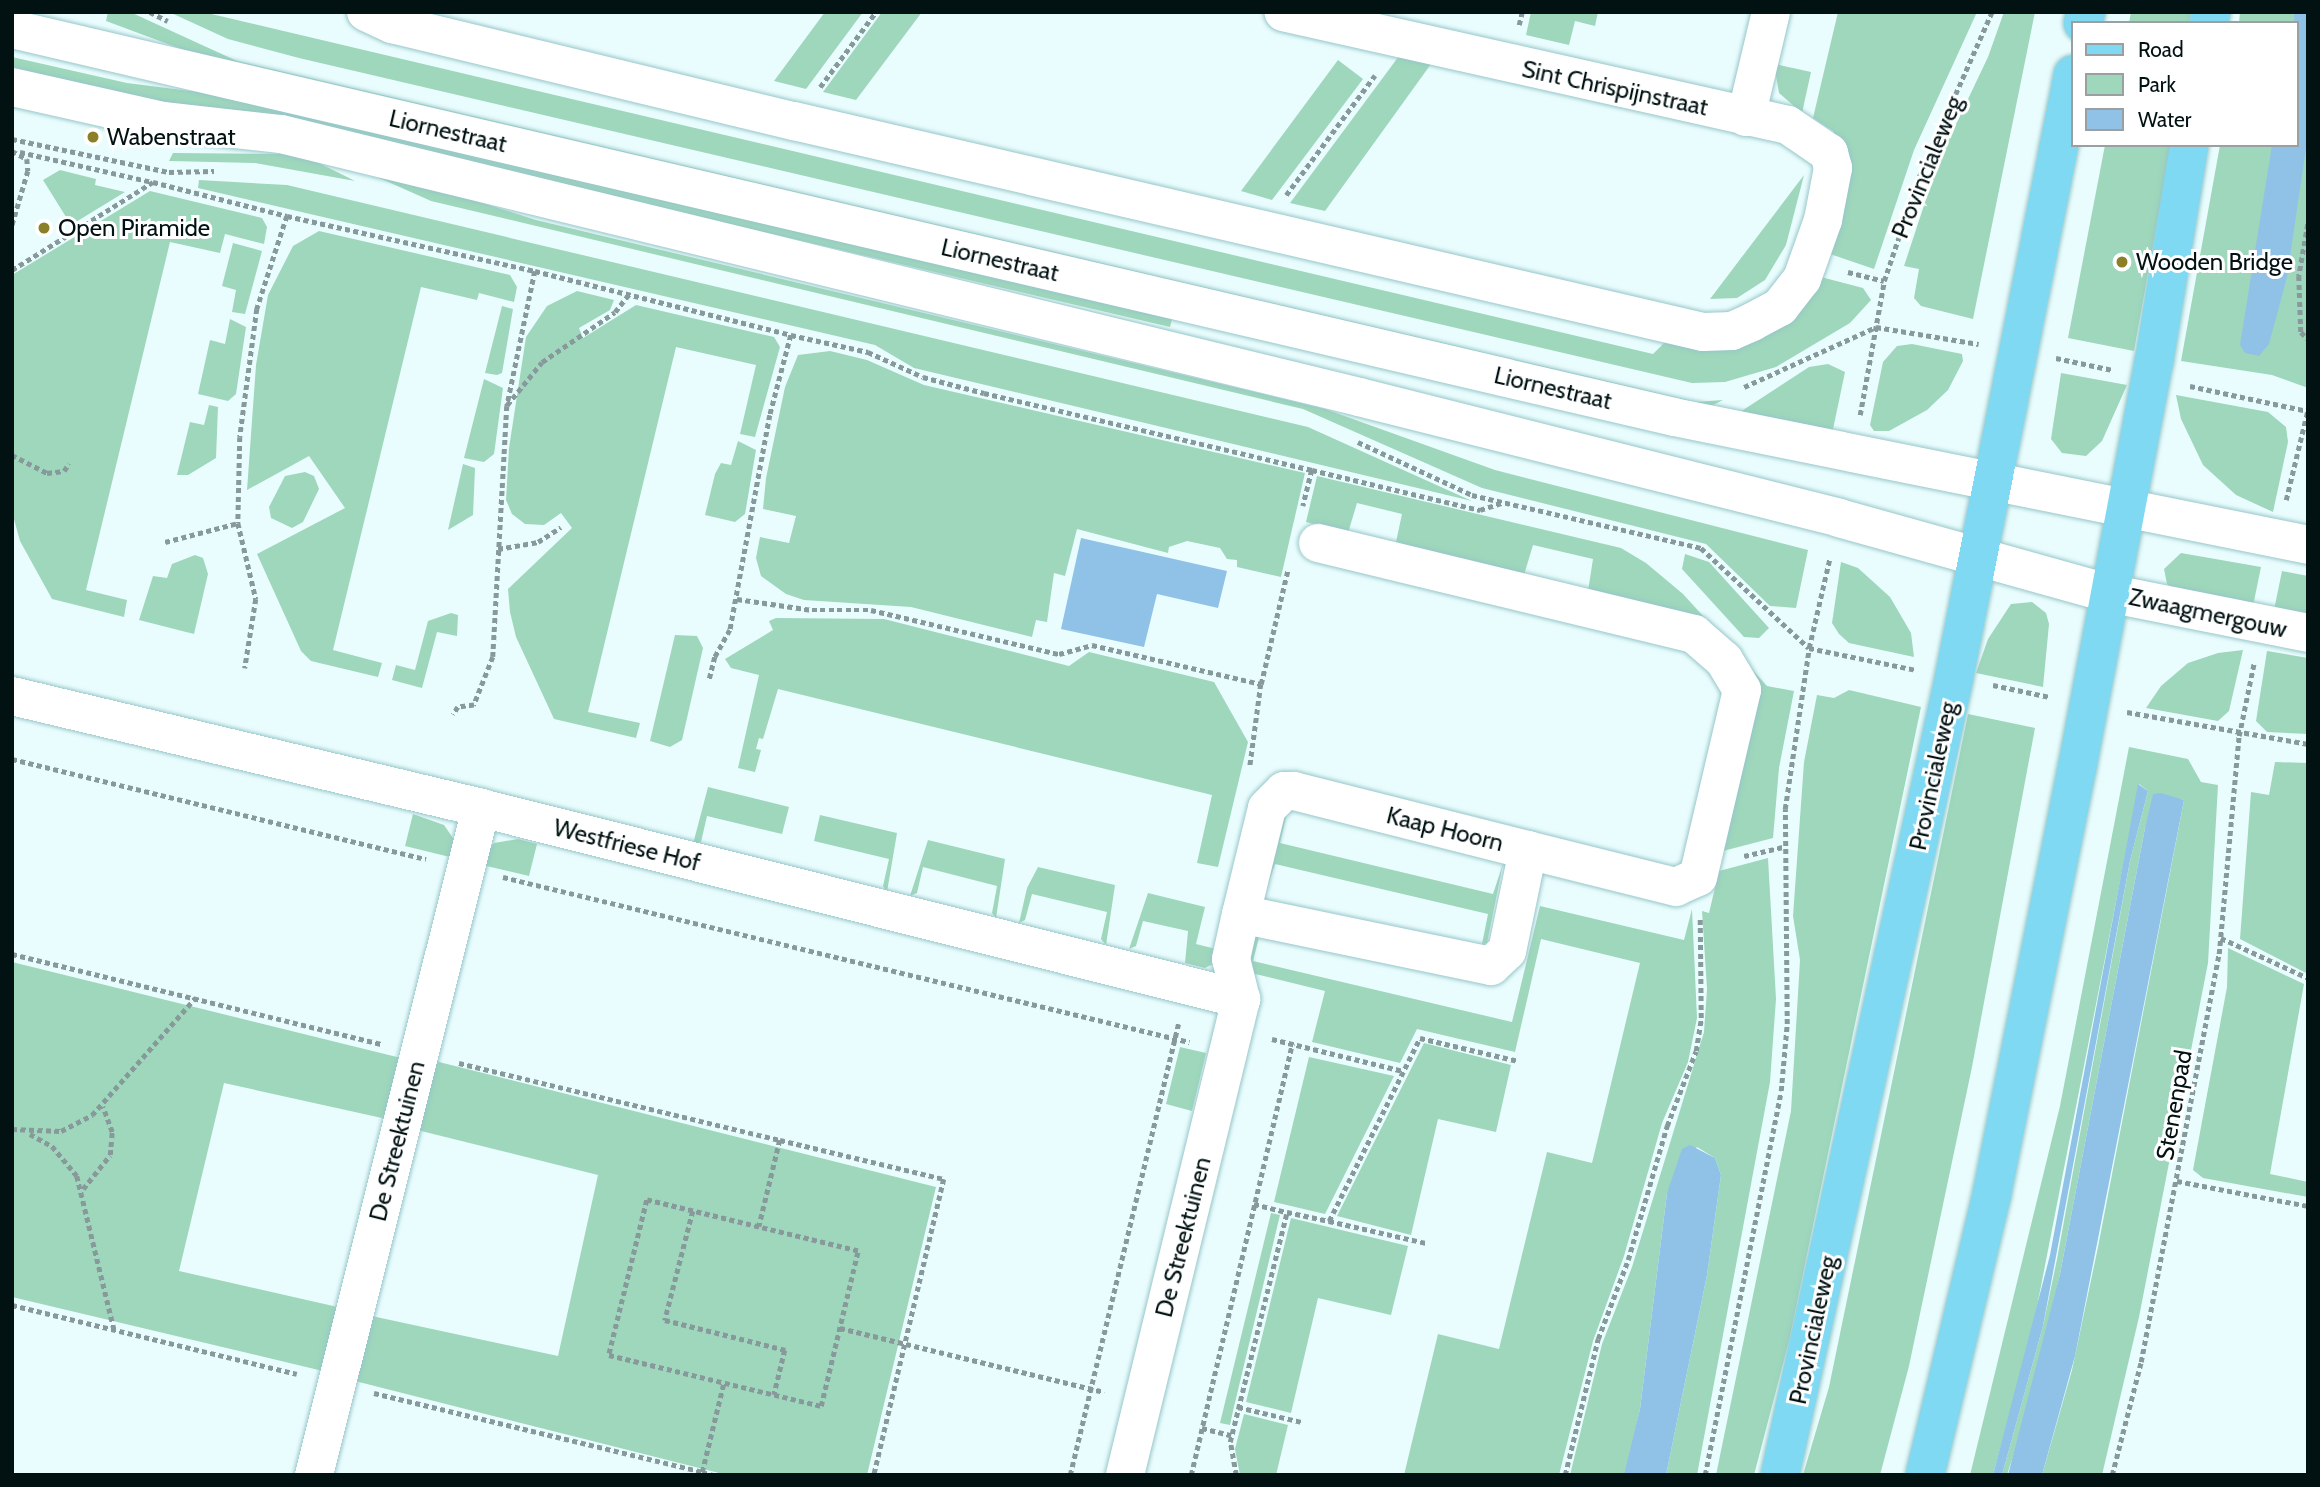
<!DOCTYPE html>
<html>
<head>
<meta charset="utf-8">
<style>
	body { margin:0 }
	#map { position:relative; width:2320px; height:1487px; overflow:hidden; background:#eafdfe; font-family:Cabin,sans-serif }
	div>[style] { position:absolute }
	.green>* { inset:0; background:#9ed7bb }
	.water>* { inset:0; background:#90c2e8 }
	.path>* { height:4.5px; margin-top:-2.25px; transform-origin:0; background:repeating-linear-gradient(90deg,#87999a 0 5px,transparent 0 8.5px) }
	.roads { filter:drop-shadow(0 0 2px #97c6c9) drop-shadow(0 0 2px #97c6c9) }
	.minor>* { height:38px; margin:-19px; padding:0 19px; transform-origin:19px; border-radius:19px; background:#fff }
	.major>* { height:38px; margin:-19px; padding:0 19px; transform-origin:19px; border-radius:19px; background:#7fd9f2 }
	.dots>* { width:19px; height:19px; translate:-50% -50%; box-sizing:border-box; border:4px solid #fff; border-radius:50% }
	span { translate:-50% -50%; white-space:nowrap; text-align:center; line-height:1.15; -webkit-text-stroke:6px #fff; paint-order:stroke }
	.street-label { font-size:24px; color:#021213 }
	.poi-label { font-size:24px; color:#021213 }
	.left { translate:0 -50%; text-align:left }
	.frame { position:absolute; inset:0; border:14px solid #021213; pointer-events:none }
	.legend { position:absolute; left:2071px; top:21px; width:228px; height:126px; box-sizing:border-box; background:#fff; border:2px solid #9aa0a1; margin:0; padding:9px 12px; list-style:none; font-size:21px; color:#021213 }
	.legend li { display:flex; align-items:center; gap:14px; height:35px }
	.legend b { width:35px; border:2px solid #9aa0a1 }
</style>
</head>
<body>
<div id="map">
	<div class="green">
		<i style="clip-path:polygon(108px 12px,130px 12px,237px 61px,1696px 402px,1723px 400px,1707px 408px,216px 62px,106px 21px)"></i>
		<i style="clip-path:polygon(169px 12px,203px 12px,1653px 354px,1667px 340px,1821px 277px,1863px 288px,1871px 300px,1850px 323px,1776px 367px,1725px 382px,1692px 383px,299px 58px,228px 39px)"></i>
		<i style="clip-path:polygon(825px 12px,863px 12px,806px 89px,774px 81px)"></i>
		<i style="clip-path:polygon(882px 12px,922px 12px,856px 100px,823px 92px)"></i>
		<i style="clip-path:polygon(1531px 12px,1598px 12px,1595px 26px,1575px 21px,1569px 45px,1526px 35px)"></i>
		<i style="clip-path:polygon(1838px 12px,1977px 12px,1914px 150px,1874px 269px,1830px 254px,1844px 149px,1833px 131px,1813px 118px)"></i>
		<i style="clip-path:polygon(2004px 12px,2035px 12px,1973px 319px,1921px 306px,1914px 298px,1919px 269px,1904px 266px,1939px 160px,1988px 57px)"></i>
		<i style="clip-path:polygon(2131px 12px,2191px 12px,2189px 23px,2129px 23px)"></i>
		<i style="clip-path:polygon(2240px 12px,2308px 12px,2308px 388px,2272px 375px,2181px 361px,2220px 145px,2297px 145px,2297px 23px,2239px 23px)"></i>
		<i style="clip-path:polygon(1399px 56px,1431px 64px,1325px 211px,1290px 203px)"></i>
		<i style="clip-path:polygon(12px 57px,127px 83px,262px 100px,1174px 311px,1170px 327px,465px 162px,12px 74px)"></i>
		<i style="clip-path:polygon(1338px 60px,1363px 79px,1272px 200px,1241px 191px)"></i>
		<i style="clip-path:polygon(1774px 64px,1811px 72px,1802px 113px,1779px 93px)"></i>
		<i style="clip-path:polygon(2105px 145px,2171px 145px,2134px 351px,2068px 338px)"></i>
		<i style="clip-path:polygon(173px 153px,301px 154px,355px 181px,255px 163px,169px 161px)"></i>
		<i style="clip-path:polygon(366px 166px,536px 220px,1325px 409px,1495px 470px,1808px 550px,1796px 608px,1770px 606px,1706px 544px,1482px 488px,1303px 409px,431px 201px,366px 172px)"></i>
		<i style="clip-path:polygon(60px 170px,96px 179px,95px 185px,125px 192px,71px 225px,43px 180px)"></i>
		<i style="clip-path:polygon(1804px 175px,1786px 245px,1765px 280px,1737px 298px,1710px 299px)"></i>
		<i style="clip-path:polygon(199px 180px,287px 185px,1308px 427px,1472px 501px,914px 368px,875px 345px,198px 188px)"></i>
		<i style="clip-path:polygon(150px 191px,262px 218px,267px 227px,264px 244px,225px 234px,220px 253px,170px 242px,86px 590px,127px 600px,124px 617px,52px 599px,20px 541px,12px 512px,12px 275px)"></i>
		<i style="clip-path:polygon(319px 231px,510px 275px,517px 287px,514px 302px,479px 293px,477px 300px,421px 287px,333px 650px,382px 663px,378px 677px,311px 661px,301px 651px,257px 554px,345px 508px,309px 456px,247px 490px,256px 365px,268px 295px,293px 246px)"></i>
		<i style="clip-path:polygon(233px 243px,262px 251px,245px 314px,232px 312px,236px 290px,222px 286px)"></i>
		<i style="clip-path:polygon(577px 291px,614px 300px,610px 310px,579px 328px,583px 338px,636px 305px,774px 337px,780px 347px,755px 437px,740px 434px,756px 365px,676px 347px,588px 712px,640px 723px,636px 738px,554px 719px,516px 637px,510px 612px,508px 589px,572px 528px,561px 513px,544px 525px,525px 524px,512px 514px,506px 500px,509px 448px,526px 337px,547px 306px)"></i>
		<i style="clip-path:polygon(502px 306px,513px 309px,502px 373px,497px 375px,485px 373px)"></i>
		<i style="clip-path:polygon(230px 319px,246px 327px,236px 394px,228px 401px,198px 394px,210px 340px,225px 344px)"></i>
		<i style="clip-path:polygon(1912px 344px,1962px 354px,1963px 361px,1948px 390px,1927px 410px,1889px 431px,1874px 431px,1870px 425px,1883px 362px,1897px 346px)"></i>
		<i style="clip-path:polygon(830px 351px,867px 360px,924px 385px,1305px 473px,1281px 577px,1237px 567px,1237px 560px,1227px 559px,1220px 548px,1187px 541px,1169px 547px,1168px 553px,1077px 529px,1065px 576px,1054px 573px,1047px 622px,1036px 620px,1032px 637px,911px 607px,804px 600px,786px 594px,761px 576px,756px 558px,760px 537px,789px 543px,796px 516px,763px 509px,766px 478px,785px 387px,798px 355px)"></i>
		<i style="clip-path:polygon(1828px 364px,1845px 372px,1832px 434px,1740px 412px,1809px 367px)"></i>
		<i style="clip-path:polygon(2061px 373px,2127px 385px,2102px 441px,2086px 456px,2062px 453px,2051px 439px)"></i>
		<i style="clip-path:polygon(484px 379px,503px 388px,494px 454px,484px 462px,464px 458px)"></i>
		<i style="clip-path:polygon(2176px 395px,2268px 412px,2286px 427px,2288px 442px,2273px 512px,2236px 495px,2203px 465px,2181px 419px)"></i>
		<i style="clip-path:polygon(209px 405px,218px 407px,216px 458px,188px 475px,177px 475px,190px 422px,204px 425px)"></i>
		<i style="clip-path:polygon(738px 441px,756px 450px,745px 514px,735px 522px,705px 515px,715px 474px,721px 463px,731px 465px)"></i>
		<i style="clip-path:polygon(463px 464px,475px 468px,473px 515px,448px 530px)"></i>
		<i style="clip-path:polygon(305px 472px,314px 476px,319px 489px,303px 522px,292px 528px,271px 518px,269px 507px,285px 476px)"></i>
		<i style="clip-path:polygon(1317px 476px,1621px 548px,1646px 563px,1683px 594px,1767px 686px,1794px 691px,1779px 768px,1773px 838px,1723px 851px,1759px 697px,1588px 591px,1593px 559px,1533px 545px,1524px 575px,1396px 542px,1402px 514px,1357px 503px,1348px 533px,1306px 522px)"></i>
		<i style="clip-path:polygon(2181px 553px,2261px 567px,2253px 606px,2178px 592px,2167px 584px,2164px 569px)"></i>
		<i style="clip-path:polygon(1685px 554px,1709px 562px,1769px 628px,1759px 638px,1744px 637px,1682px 569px)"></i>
		<i style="clip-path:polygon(195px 555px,203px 558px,208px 574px,194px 634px,139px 620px,153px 576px,167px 578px,172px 564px)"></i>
		<i style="clip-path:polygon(1841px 562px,1858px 568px,1890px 597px,1911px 633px,1914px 657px,1849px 643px,1839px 634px,1832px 623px)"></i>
		<i style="clip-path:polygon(2282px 571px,2308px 576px,2308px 615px,2274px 610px)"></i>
		<i style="clip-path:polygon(2032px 602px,2046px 613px,2049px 624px,2043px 687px,1976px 673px,1988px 639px,2011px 604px)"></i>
		<i style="clip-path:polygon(451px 613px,458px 615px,457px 636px,437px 632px,422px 688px,392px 680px,396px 665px,415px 670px,428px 621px)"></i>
		<i style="clip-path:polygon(776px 618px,884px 619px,1069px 666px,1089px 652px,1214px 682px,1248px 742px,1218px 867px,1197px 863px,1212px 795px,778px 689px,763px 739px,759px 738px,756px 749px,761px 750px,755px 772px,738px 768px,759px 675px,731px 668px,725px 659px,773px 630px,769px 621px)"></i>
		<i style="clip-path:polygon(675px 635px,697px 636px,703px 648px,682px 740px,670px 747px,650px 741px)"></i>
		<i style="clip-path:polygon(2243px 650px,2229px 711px,2218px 721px,2146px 708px,2161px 686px,2188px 663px,2218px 653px)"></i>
		<i style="clip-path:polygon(2267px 651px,2308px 658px,2308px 734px,2267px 732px,2256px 721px)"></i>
		<i style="clip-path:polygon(1849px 690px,1921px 707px,1789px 1341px,1754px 1475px,1716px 1475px,1791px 1111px,1800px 960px,1793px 916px,1804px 762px,1817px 695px,1834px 698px)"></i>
		<i style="clip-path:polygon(1968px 714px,2035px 728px,1972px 1067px,1909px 1366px,1880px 1475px,1803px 1475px,1829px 1387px)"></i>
		<i style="clip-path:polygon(2129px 747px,2188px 759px,2201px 782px,2218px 785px,2208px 963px,2139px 1317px,2102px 1475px,2042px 1475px,2072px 1370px,2098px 1247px,2184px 800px,2161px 795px,2145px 828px,2060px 1274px,2028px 1410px,2007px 1475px,2002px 1475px,2043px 1326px,2057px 1259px,2130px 861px,2148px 791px,2139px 784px,2033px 1327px,1993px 1475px,1970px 1475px,2060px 1106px)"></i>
		<i style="clip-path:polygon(2275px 762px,2308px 763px,2308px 974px,2240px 939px,2251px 792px,2269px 795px)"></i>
		<i style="clip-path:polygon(708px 787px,789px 807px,782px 834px,707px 816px,701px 842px,693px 844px)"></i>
		<i style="clip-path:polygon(1287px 813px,1280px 843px,1493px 894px,1503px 864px,1487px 943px,1482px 944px,1488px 914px,1275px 864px,1265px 893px,1282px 814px)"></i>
		<i style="clip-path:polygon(413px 814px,444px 825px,455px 841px,458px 859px,405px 846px)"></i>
		<i style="clip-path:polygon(820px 815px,897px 833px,887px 892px,883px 886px,889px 859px,814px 841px)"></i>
		<i style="clip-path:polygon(518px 839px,537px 844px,529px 876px,478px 864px,494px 843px)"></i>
		<i style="clip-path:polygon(928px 840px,1005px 859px,996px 918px,992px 913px,997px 886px,923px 867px,917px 893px,910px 896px)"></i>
		<i style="clip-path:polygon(1768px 858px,1776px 999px,1770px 1082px,1697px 1475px,1666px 1475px,1707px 1275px,1721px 1175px,1715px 1158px,1697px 1147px,1667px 1193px,1640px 1409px,1627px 1469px,1624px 1475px,1570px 1475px,1602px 1344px,1632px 1267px,1704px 1032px,1707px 989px,1702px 911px,1709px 913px,1719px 871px)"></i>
		<i style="clip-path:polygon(1038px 867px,1115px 885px,1106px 945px,1101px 939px,1107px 912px,1032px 894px,1025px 920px,1019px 923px,1027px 888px)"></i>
		<i style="clip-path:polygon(1148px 893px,1205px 907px,1196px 944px,1216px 949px,1213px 964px,1205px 968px,1185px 963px,1188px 931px,1143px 921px,1136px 946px,1129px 949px)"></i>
		<i style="clip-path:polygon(1540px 906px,1684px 940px,1692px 909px,1697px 1018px,1688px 1062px,1662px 1123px,1624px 1256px,1593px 1341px,1559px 1475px,1404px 1475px,1438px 1334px,1499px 1349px,1547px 1152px,1592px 1163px,1640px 963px,1541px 939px,1515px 1052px,1417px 1029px,1400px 1063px,1312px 1042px,1325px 991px,1247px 972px,1255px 933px,1259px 937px,1253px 961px,1512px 1022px)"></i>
		<i style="clip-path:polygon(2228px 948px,2304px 984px,2270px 1174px,2308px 1182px,2308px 1197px,2203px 1178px,2193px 1170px,2227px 987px)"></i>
		<i style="clip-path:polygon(12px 962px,405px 1059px,391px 1120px,224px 1083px,179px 1271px,342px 1308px,327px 1372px,12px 1297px)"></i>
		<i style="clip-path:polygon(1424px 1043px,1511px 1065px,1496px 1132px,1438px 1119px,1411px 1235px,1337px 1216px)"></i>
		<i style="clip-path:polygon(1180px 1047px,1206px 1053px,1192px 1111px,1166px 1104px)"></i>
		<i style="clip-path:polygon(1309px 1057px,1394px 1076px,1325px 1214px,1274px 1202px)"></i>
		<i style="clip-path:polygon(431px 1060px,936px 1187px,867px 1475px,727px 1475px,351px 1380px,367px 1315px,558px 1356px,598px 1175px,413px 1129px)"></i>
		<i style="clip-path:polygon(1271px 1213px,1280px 1215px,1233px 1411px,1230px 1425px,1220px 1423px)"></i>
		<i style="clip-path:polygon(1291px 1218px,1408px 1246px,1391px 1315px,1318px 1298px,1291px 1413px,1246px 1402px)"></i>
		<i style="clip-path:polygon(1244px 1414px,1288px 1425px,1276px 1475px,1240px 1475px,1235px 1449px)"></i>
	</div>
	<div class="water">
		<i style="clip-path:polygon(2294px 12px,2308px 12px,2308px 135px,2287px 277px,2269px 344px,2259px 356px,2245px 353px,2240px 345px,2272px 145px,2297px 145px)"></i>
		<i style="clip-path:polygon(1081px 538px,1227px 571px,1218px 608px,1157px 594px,1144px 647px,1061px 629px)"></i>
		<i style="clip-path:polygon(2138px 784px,2148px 791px,2130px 861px,2043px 1326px,2002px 1475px,1993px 1475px,2050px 1255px)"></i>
		<i style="clip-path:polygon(2161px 793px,2184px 800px,2075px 1356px,2042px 1475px,2008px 1475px,2060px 1274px,2145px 828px,2153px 794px)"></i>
		<i style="clip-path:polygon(1690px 1145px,1715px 1158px,1721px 1175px,1707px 1275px,1666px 1475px,1624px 1475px,1640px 1409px,1667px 1193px,1682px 1149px)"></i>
	</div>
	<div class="path">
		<i style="left:150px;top:12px;width:20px;rotate:27deg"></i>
		<i style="left:1519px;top:25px;width:13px;rotate:-77deg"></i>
		<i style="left:820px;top:87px;width:94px;rotate:-53.3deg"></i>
		<i style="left:12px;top:139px;width:160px;rotate:11.9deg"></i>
		<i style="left:169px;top:172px;width:45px;rotate:-1.3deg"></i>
		<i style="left:12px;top:151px;width:17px;rotate:28deg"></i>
		<i style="left:27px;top:159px;width:12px;rotate:85deg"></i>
		<i style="left:28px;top:171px;width:57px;rotate:106.2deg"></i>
		<i style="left:20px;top:152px;width:135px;rotate:12.8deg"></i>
		<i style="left:1286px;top:195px;width:149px;rotate:-53.4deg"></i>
		<i style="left:287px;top:216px;width:254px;rotate:12.5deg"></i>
		<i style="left:535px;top:271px;width:138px;rotate:101.7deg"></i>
		<i style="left:507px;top:406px;width:251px;rotate:93.2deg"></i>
		<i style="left:493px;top:657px;width:52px;rotate:111.6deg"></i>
		<i style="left:474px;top:705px;width:16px;rotate:173deg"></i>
		<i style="left:458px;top:707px;width:9px;rotate:122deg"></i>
		<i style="left:2308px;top:224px;width:53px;rotate:99.8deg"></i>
		<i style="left:2299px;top:276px;width:56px;rotate:88deg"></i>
		<i style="left:2301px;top:332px;width:10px;rotate:45deg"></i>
		<i style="left:12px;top:270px;width:166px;rotate:-32deg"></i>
		<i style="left:153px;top:182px;width:138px;rotate:14.2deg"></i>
		<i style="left:287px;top:216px;width:98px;rotate:107.9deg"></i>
		<i style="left:257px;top:309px;width:129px;rotate:97.6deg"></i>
		<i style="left:240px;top:437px;width:86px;rotate:91.3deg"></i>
		<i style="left:238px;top:523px;width:78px;rotate:76.7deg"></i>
		<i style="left:256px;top:599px;width:70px;rotate:99.1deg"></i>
		<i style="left:535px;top:271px;width:264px;rotate:14deg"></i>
		<i style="left:791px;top:335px;width:83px;rotate:104.7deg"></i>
		<i style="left:770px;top:415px;width:219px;rotate:100.5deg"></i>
		<i style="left:730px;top:630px;width:31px;rotate:119deg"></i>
		<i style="left:715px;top:657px;width:25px;rotate:104deg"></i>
		<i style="left:1848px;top:272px;width:37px;rotate:14deg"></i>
		<i style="left:1876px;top:327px;width:104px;rotate:9.4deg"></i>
		<i style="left:791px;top:335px;width:79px;rotate:12.4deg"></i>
		<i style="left:868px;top:352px;width:60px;rotate:24.4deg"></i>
		<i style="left:923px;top:377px;width:63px;rotate:14.7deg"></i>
		<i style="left:984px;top:393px;width:337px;rotate:13.2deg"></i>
		<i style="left:1312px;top:470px;width:37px;rotate:104deg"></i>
		<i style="left:2056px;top:358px;width:58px;rotate:11.9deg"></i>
		<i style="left:2190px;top:386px;width:121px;rotate:12deg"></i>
		<i style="left:1744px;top:387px;width:145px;rotate:-24.4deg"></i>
		<i style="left:507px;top:405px;width:55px;rotate:-50.9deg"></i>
		<i style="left:542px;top:362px;width:88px;rotate:-34.4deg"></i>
		<i style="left:615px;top:312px;width:23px;rotate:-52deg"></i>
		<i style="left:1860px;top:415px;width:136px;rotate:-79.8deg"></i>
		<i style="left:1884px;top:281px;width:115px;rotate:-71.3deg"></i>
		<i style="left:1921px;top:172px;width:175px;rotate:-66.1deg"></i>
		<i style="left:1358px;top:442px;width:126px;rotate:24.9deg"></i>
		<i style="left:1472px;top:495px;width:235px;rotate:13deg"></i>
		<i style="left:1701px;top:548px;width:147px;rotate:42.8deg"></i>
		<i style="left:1809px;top:648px;width:109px;rotate:11.6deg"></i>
		<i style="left:12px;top:455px;width:39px;rotate:27deg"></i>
		<i style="left:47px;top:473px;width:17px;rotate:-7deg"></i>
		<i style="left:64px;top:471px;width:9px;rotate:-58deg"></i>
		<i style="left:1312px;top:470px;width:173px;rotate:13.4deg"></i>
		<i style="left:1480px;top:510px;width:23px;rotate:-18deg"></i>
		<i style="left:2286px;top:500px;width:94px;rotate:-76.4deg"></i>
		<i style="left:165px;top:542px;width:75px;rotate:-14.6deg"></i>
		<i style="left:498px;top:549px;width:41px;rotate:-9.9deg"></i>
		<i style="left:538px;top:542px;width:27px;rotate:-33deg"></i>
		<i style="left:737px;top:599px;width:76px;rotate:8.3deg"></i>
		<i style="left:812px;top:610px;width:59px"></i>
		<i style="left:871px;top:610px;width:193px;rotate:13.2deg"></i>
		<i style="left:1059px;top:654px;width:34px;rotate:-15deg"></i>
		<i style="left:1092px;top:645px;width:173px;rotate:13deg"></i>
		<i style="left:1261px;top:684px;width:83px;rotate:97.6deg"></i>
		<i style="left:1261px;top:684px;width:118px;rotate:-76.8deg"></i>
		<i style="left:1993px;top:685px;width:58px;rotate:11.9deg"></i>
		<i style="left:2127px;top:712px;width:184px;rotate:10deg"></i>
		<i style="left:12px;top:759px;width:426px;rotate:13.6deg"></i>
		<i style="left:1744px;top:856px;width:40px;rotate:-13deg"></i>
		<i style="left:503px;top:877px;width:706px;rotate:13.52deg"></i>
		<i style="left:2221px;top:938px;width:96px;rotate:24.7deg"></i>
		<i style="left:12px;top:954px;width:381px;rotate:13.7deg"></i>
		<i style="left:1272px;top:1039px;width:135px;rotate:13.7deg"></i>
		<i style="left:459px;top:1063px;width:330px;rotate:13.5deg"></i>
		<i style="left:780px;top:1140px;width:89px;rotate:103.6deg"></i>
		<i style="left:759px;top:1227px;width:115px;rotate:-166.4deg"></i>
		<i style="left:647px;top:1200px;width:160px;rotate:103.8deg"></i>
		<i style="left:609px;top:1355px;width:218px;rotate:13.5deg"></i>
		<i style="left:821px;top:1406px;width:159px;rotate:-76.6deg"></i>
		<i style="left:858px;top:1251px;width:102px;rotate:-166.4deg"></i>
		<i style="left:12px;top:1129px;width:49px;rotate:2.3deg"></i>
		<i style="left:61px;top:1131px;width:35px;rotate:-27deg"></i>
		<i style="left:92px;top:1115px;width:156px;rotate:-48.6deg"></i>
		<i style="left:30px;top:1134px;width:25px;rotate:29deg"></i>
		<i style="left:52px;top:1146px;width:39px;rotate:50deg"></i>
		<i style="left:77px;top:1176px;width:157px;rotate:76.4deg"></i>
		<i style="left:780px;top:1140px;width:169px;rotate:13.4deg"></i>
		<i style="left:944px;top:1179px;width:304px;rotate:103.3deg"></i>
		<i style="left:2177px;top:1181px;width:133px;rotate:10.8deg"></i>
		<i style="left:83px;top:1189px;width:43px;rotate:-51.5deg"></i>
		<i style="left:110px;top:1155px;width:23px;rotate:-85deg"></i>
		<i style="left:112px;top:1132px;width:27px;rotate:-110deg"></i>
		<i style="left:1254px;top:1204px;width:34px;rotate:14deg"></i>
		<i style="left:693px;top:1211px;width:113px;rotate:104.4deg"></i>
		<i style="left:665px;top:1320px;width:124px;rotate:14deg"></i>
		<i style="left:785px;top:1350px;width:46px;rotate:103.7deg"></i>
		<i style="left:1329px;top:1221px;width:99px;rotate:12.8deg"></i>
		<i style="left:12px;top:1305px;width:293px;rotate:13.6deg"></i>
		<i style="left:840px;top:1328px;width:272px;rotate:13.6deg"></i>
		<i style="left:374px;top:1393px;width:337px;rotate:13.5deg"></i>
		<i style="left:702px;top:1472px;width:93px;rotate:-76.3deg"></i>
		<i style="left:1238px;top:1407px;width:66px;rotate:13.2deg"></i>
		<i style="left:1202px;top:1428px;width:30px;rotate:14deg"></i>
		<i style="left:702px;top:1472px;width:11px;rotate:15deg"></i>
		<i style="left:1070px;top:1475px;width:464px;rotate:-76.5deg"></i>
		<i style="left:1191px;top:1475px;width:443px;rotate:-76.8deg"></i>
		<i style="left:1236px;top:1475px;width:34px;rotate:-100deg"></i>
		<i style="left:1230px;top:1442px;width:237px;rotate:-76.1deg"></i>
		<i style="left:1287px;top:1212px;width:43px;rotate:12.1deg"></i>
		<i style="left:1329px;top:1221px;width:204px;rotate:-63.6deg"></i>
		<i style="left:1420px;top:1038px;width:101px;rotate:13.2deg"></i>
		<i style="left:1565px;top:1475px;width:140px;rotate:-76.4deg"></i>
		<i style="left:1598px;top:1339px;width:85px;rotate:-69.2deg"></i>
		<i style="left:1628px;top:1260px;width:140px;rotate:-73.8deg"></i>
		<i style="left:1667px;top:1126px;width:80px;rotate:-68.9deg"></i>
		<i style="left:1696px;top:1051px;width:33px;rotate:-81deg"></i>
		<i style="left:1701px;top:1018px;width:99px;rotate:-90.6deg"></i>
		<i style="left:1705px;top:1475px;width:391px;rotate:-78.8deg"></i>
		<i style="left:1781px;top:1091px;width:67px;rotate:-84.9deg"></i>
		<i style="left:1787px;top:1024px;width:215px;rotate:-90.5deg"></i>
		<i style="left:1785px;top:809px;width:163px;rotate:-81.5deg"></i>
		<i style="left:1809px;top:648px;width:93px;rotate:-77deg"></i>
		<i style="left:2112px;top:1475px;width:117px;rotate:-75.6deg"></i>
		<i style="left:2141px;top:1362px;width:415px;rotate:-79.2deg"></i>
		<i style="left:2219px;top:954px;width:219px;rotate:-84.8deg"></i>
		<i style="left:2239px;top:736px;width:75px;rotate:-78.4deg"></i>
	</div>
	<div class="roads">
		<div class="minor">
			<i style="left:366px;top:12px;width:29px;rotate:25deg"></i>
			<i style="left:392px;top:24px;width:414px;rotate:13.6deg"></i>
			<i style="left:794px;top:121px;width:933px;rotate:13.07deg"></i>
			<i style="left:1703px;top:332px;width:29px;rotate:-2deg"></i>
			<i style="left:1732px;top:331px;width:22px;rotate:-24deg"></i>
			<i style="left:1752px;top:322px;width:32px;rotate:-28deg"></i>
			<i style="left:1780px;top:307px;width:36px;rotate:-52deg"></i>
			<i style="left:1802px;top:279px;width:63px;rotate:-70.4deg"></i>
			<i style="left:1823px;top:220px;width:53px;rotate:-79.1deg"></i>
			<i style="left:1833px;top:168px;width:16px;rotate:-105deg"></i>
			<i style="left:1829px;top:153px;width:50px;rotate:-145.7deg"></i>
			<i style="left:1788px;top:125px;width:517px;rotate:-167.39deg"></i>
			<i style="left:12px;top:29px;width:1707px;rotate:13.14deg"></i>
			<i style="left:1674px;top:417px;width:647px;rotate:11.41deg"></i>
			<i style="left:12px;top:87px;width:155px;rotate:12.7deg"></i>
			<i style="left:163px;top:121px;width:119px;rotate:6.3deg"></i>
			<i style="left:281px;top:134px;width:1110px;rotate:13.71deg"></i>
			<i style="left:1359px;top:397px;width:495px;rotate:14.1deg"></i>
			<i style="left:1839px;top:518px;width:279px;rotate:15.6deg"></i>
			<i style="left:2108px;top:593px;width:204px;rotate:11.3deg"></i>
			<i style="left:1746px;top:117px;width:108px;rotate:-76.6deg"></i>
			<i style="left:1318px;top:543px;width:387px;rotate:13.6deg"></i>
			<i style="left:1694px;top:634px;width:40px;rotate:41deg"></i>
			<i style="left:1724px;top:660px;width:35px;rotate:59deg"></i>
			<i style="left:1742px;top:690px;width:192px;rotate:103.2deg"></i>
			<i style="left:1698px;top:877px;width:24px;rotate:156deg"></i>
			<i style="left:1676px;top:887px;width:153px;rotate:-166deg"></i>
			<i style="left:12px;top:696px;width:482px;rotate:13.4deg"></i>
			<i style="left:481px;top:808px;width:784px;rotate:14.11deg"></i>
			<i style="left:314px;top:1475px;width:688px;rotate:-75.94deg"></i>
			<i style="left:1125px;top:1475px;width:490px;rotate:-76.3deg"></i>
			<i style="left:1241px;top:999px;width:41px;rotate:-104deg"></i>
			<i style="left:1231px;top:959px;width:46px;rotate:-77.5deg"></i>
			<i style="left:1241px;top:914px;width:109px;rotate:-76.2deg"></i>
			<i style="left:1267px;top:808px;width:24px;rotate:-45deg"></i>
			<i style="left:1284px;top:791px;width:10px"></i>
			<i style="left:1294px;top:791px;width:241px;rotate:14.2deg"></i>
			<i style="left:1528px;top:850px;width:103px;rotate:101.7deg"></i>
			<i style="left:1507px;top:951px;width:22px;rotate:137deg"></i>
			<i style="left:1491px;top:966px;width:255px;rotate:-168.3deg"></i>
		</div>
		<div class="major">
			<i style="left:2083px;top:23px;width:11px;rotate:-75deg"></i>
			<i style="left:2209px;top:23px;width:11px;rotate:-80deg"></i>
			<i style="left:1780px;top:1475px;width:816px;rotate:-77.68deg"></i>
			<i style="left:1954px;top:678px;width:615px;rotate:-78.84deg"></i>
			<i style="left:1925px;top:1475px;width:290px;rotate:-76.6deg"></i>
			<i style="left:1992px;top:1193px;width:433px;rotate:-78.7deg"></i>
			<i style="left:2077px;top:768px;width:413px;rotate:-79.3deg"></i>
			<i style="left:2154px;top:362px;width:220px;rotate:-80.8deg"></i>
		</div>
	</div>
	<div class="dots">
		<i style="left:93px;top:137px;background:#8b8027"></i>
		<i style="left:44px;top:228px;background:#8b8027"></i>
		<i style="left:2122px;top:262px;background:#8b8027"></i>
	</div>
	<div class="street-label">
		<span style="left:1615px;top:88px;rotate:12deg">Sint Chrispijnstraat</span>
		<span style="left:448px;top:131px;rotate:13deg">Liornestraat</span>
		<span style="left:1927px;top:167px;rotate:-68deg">Provincialeweg</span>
		<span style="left:1000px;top:260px;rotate:13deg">Liornestraat</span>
		<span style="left:1553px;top:388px;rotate:13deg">Liornestraat</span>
		<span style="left:2208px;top:613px;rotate:12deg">Zwaagmergouw</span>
		<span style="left:1933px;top:776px;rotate:-78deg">Provincialeweg</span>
		<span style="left:1445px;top:829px;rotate:14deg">Kaap Hoorn</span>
		<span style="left:627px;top:845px;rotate:14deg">Westfriese Hof</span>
		<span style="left:2174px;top:1105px;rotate:-80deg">Stenenpad</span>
		<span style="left:397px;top:1141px;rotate:-76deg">De Streektuinen</span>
		<span style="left:1183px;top:1237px;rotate:-76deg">De Streektuinen</span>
		<span style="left:1813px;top:1330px;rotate:-78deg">Provincialeweg</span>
	</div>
	<div class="poi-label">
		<span class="left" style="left:107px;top:137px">Wabenstraat</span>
		<span class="left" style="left:58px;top:228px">Open Piramide</span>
		<span class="left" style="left:2136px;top:262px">Wooden Bridge</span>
	</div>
	<div class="frame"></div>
	<ul class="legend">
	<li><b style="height:9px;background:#7fd9f2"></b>Road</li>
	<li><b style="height:19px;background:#9ed7bb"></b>Park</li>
	<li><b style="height:19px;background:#90c2e8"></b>Water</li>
	</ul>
</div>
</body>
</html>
